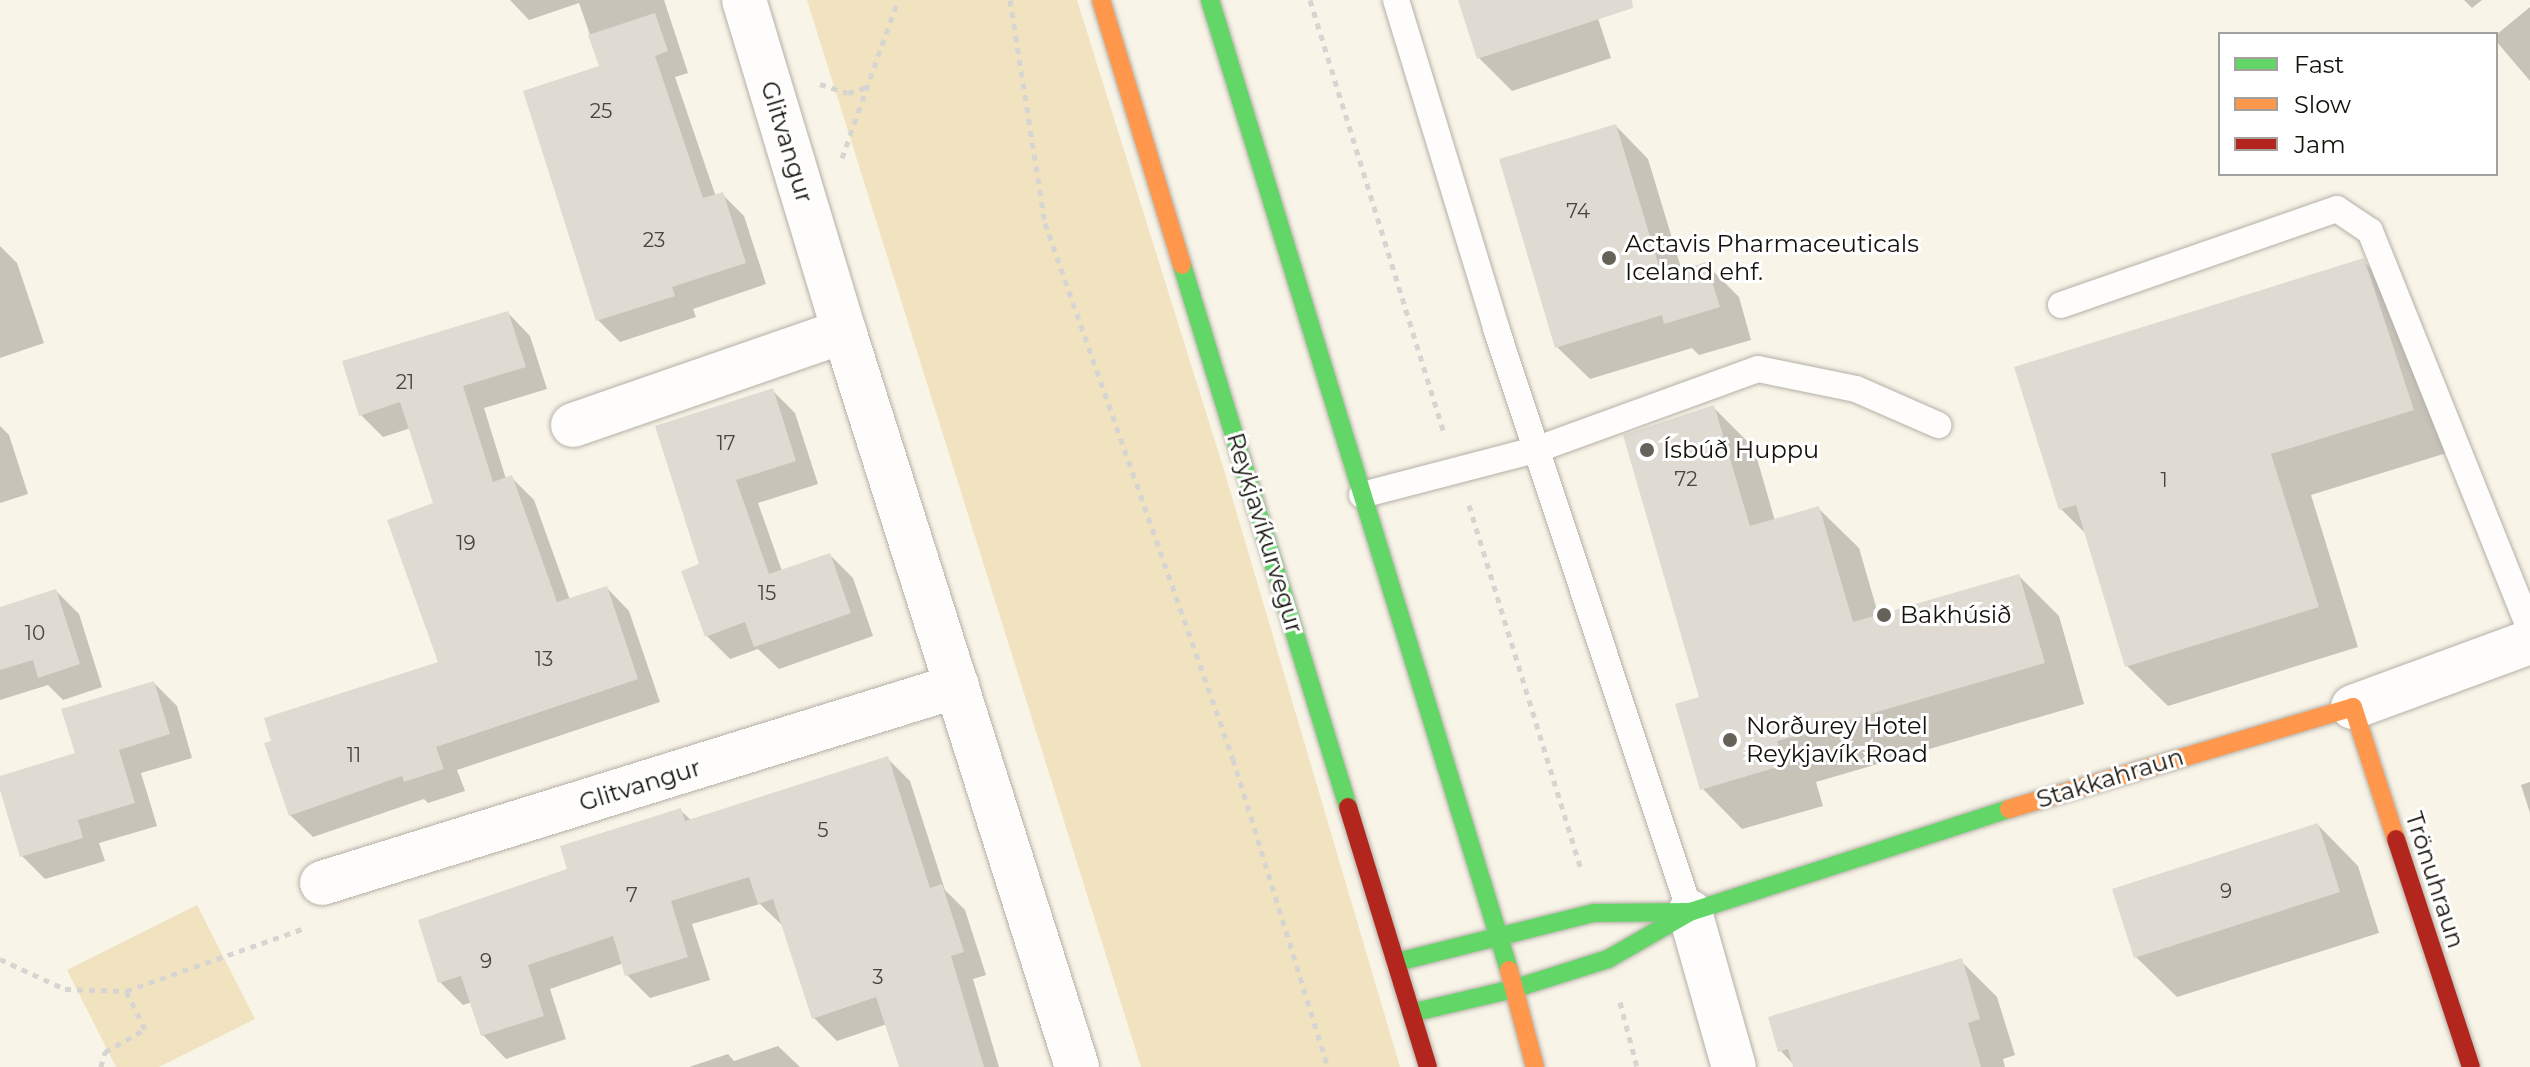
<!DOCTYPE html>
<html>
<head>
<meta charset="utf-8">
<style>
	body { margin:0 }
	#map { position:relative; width:2530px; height:1067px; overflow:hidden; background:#f9f4e8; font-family:Montserrat,sans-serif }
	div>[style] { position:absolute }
	.green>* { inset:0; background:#f1e3c0 }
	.shadow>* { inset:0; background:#0003 }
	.building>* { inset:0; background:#dfdbd2 }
	.path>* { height:5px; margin-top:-2.5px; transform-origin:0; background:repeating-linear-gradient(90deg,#d6d5d2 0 6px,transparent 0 12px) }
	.roads { filter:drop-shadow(0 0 2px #b4b0a7) drop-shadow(0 0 2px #b4b0a7) }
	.lane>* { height:26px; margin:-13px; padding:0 13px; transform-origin:13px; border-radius:13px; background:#fefdfc }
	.street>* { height:44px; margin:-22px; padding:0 22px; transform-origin:22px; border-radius:22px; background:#fefdfc }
	.fast>* { height:18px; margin:-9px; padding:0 9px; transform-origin:9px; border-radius:9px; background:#63d668 }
	.slow>* { height:18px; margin:-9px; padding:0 9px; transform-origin:9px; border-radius:9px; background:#ff974d }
	.jam>* { height:18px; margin:-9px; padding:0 9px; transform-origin:9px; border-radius:9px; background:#b3261e }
	.dots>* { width:22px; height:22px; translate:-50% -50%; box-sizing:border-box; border:4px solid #fff; border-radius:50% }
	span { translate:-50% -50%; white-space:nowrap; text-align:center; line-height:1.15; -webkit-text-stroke:6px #fff; paint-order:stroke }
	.number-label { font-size:20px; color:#48453e }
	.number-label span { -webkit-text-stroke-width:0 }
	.street-label { font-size:24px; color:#16130c }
	.poi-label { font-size:24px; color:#16130c }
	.left { translate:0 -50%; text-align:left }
	.legend { position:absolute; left:2218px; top:32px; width:280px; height:144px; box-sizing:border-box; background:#fff; border:2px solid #a2a19e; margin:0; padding:10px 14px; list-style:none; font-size:24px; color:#16130c }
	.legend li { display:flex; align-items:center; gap:16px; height:40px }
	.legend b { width:40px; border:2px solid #a2a19e }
</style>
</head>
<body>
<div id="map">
	<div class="green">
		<i style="clip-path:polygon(807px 0,1077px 0,1224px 470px,1400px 1067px,1141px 1067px)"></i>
		<i style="clip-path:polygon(197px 905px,255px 1019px,159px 1067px,116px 1067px,67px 970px)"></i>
	</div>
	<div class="shadow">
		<i style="clip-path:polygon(510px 0,664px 0,688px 73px,675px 77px,716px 197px,722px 194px,744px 216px,766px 284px,693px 309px,696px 317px,620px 342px,598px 320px,601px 67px,579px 3px,529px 20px)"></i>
		<i style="clip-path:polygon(1460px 0,1592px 0,1611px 58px,1512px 91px,1479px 58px)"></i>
		<i style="clip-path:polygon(2464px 0,2482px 0,2472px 8px)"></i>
		<i style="clip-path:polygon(2530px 7px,2530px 81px,2496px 41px,2496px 35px)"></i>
		<i style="clip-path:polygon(1616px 126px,1648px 159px,1682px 271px,1706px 264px,1739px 297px,1751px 340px,1699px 355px,1692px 348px,1590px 379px,1557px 347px)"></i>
		<i style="clip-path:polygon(0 246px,17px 263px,44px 343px,0 358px)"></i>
		<i style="clip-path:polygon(2363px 261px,2404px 301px,2453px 451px,2311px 495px,2358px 647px,2168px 706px,2127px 666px,2087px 535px,2061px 509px)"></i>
		<i style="clip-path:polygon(508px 313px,530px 336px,547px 389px,484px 408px,506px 479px,511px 477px,534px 500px,570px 600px,607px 588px,629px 611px,660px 702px,457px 770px,465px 791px,428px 803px,424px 799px,313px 837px,290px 815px,441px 663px,435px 505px,411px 428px,383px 437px,361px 415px)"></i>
		<i style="clip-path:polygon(772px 390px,795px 413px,818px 484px,758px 503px,782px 571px,830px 555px,853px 578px,873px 636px,779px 669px,758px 649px,730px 659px,707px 636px,702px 565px,658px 427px)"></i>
		<i style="clip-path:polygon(1714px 408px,1754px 448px,1775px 521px,1818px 508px,1859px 548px,1879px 617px,2019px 576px,2059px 616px,2084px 704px,1816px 782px,1823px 806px,1742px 829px,1702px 788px,1701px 699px)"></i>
		<i style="clip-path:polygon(0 426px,9px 435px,28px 494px,0 503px)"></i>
		<i style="clip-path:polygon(56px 591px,79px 614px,102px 687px,63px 700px,48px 685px,0 700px,0 609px)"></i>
		<i style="clip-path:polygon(154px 683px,177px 706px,192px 758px,141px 773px,157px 826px,99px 843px,105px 861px,45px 879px,22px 856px,0 778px,77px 754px)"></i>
		<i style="clip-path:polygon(887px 758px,910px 781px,945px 890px,965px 910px,986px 975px,973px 979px,999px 1067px,901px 1067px,887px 1024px,837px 1041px,814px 1018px,784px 927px,760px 904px,692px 924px,710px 980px,650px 998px,627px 975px,624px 963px,550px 989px,566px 1039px,506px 1059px,483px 1035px,472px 1002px,463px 1005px,440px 982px,570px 871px,680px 810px,692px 821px)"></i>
		<i style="clip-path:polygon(2530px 782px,2530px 813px,2521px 785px)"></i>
		<i style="clip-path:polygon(2318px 825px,2358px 866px,2379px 933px,2177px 997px,2136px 957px)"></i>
		<i style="clip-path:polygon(1961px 961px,1997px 997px,2015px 1055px,2003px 1059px,2005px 1067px,1796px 1067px,1780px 1050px)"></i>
		<i style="clip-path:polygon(778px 1046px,800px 1067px,689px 1067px,728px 1054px,734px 1061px)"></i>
	</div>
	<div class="building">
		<i style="clip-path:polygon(1458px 0,1632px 0,1633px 8px,1477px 59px)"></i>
		<i style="clip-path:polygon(655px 13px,668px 51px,655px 56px,703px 198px,723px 192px,746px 263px,672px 287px,675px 296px,596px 321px,523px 91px,599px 66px,588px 35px)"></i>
		<i style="clip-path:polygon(1616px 124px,1662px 276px,1706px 262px,1720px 307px,1664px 324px,1662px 315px,1555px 348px,1499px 159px)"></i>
		<i style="clip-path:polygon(2364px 258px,2414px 410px,2271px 454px,2319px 607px,2125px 667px,2076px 505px,2059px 510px,2014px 367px)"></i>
		<i style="clip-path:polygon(508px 311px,526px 367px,463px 386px,493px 482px,512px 475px,557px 602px,607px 586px,638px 679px,436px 747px,444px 769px,404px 782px,402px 776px,289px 816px,264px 743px,271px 741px,264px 718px,438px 662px,387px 520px,433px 503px,400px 402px,359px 416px,342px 361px)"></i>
		<i style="clip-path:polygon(773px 388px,796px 461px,736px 480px,769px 574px,830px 553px,851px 613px,754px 647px,745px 622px,705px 637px,681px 571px,699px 564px,655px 426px)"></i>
		<i style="clip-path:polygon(1714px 405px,1750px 526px,1819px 506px,1853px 622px,2019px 574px,2045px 663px,1777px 741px,1784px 765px,1700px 790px,1675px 704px,1699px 697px,1623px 435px)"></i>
		<i style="clip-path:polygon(56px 589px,80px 664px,38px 678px,33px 660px,0 670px,0 607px)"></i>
		<i style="clip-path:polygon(154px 681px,170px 734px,119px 750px,135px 803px,78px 820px,83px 838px,20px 857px,0 790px,0 776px,75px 753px,61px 709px)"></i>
		<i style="clip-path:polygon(888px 756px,930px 888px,942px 884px,964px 952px,951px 956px,984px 1067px,899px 1067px,876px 997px,812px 1019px,773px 899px,758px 904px,749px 877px,671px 901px,688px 957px,625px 976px,613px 936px,528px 965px,544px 1016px,481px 1036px,461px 976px,438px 983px,418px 920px,567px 869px,560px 846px,681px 808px,685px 821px)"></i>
		<i style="clip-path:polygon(2318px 823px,2340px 892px,2134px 958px,2112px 889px)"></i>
		<i style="clip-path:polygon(1962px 958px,1980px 1019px,1968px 1023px,1981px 1067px,1793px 1067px,1788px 1049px,1778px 1052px,1768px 1017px)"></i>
	</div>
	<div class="path">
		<i style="left:1010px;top:0;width:226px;rotate:81.1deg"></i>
		<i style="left:1045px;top:223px;width:568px;rotate:70.67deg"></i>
		<i style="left:1233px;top:759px;width:322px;rotate:72.9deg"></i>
		<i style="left:1310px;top:0;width:455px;rotate:72.8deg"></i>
		<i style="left:820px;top:84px;width:29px;rotate:18deg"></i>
		<i style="left:848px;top:93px;width:20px;rotate:-18deg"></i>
		<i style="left:842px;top:158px;width:168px;rotate:-70.5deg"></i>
		<i style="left:1469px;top:505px;width:382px;rotate:72.9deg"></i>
		<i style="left:0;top:959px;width:72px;rotate:24.8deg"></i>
		<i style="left:65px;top:989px;width:61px;rotate:1.9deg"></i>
		<i style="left:126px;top:991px;width:190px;rotate:-19.4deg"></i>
		<i style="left:1620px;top:1002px;width:67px;rotate:75.3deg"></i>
		<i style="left:101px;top:1067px;width:16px;rotate:-75deg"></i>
		<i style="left:105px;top:1052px;width:46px;rotate:-29.9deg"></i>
		<i style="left:145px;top:1029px;width:42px;rotate:-116.6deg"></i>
	</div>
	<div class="roads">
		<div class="lane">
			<i style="left:1396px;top:0;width:343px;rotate:73deg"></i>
			<i style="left:1496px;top:328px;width:615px;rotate:71.62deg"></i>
			<i style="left:2061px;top:305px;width:292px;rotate:-19.2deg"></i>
			<i style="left:2337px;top:209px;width:40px;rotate:34deg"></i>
			<i style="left:2370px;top:231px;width:429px;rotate:68.1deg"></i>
			<i style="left:1362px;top:495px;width:182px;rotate:-14.6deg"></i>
			<i style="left:1538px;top:449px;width:234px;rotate:-20deg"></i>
			<i style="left:1758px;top:369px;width:100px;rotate:11.5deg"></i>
			<i style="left:1856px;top:389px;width:90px;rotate:23.7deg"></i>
		</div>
		<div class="street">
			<i style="left:744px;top:0;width:346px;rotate:73.2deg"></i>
			<i style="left:844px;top:331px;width:772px;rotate:72.43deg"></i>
			<i style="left:573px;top:425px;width:287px;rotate:-19.1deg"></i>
			<i style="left:2353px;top:707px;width:189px;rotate:-20.2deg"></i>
			<i style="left:322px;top:883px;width:665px;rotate:-17.24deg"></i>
			<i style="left:1690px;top:912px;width:161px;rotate:74.2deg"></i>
		</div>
		<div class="fast">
			<i style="left:1210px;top:0;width:1015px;rotate:72.87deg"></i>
			<i style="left:1182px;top:265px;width:567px;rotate:72.97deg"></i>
			<i style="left:1397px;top:962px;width:203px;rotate:-14deg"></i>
			<i style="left:1594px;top:913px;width:93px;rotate:-0.6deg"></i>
			<i style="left:1411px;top:1013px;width:105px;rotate:-13.2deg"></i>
			<i style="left:1513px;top:989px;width:100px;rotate:-17.5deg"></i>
			<i style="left:1608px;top:959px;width:95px;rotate:-29.8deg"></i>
			<i style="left:1690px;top:912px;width:335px;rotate:-17.9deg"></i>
		</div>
		<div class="slow">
			<i style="left:1101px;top:0;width:277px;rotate:73deg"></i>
			<i style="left:2009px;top:809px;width:359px;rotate:-16.5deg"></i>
			<i style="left:2353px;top:707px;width:139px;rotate:72deg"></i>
			<i style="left:1509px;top:970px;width:100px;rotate:75deg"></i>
		</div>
		<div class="jam">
			<i style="left:1348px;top:807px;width:272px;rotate:72.9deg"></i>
			<i style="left:2396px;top:839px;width:240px;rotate:71.8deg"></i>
		</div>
	</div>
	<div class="dots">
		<i style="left:1609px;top:258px;background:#656259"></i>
		<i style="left:1647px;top:450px;background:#656259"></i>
		<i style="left:1884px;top:615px;background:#656259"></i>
		<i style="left:1730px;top:740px;background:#656259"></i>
	</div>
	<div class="number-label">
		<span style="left:601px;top:111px">25</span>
		<span style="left:1578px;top:211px">74</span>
		<span style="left:654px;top:240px">23</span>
		<span style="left:405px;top:382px">21</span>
		<span style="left:726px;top:443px">17</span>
		<span style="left:1686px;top:479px">72</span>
		<span style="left:2164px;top:480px">1</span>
		<span style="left:466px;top:543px">19</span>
		<span style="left:767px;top:593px">15</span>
		<span style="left:35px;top:633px">10</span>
		<span style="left:544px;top:659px">13</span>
		<span style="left:354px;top:755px">11</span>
		<span style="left:823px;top:830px">5</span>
		<span style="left:2226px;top:891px">9</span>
		<span style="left:632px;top:895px">7</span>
		<span style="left:486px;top:961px">9</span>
		<span style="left:878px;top:977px">3</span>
	</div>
	<div class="street-label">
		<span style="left:787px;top:142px;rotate:73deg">Glitvangur</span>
		<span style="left:1265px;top:533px;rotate:73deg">Reykjavíkurvegur</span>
		<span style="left:2110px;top:778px;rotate:-17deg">Stakkahraun</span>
		<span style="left:640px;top:785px;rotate:-17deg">Glitvangur</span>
		<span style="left:2435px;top:880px;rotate:72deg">Trönuhraun</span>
	</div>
	<div class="poi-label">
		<span class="left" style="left:1625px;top:258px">Actavis Pharmaceuticals<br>Iceland ehf.</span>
		<span class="left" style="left:1663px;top:450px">Ísbúð Huppu</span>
		<span class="left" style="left:1900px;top:615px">Bakhúsið</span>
		<span class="left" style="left:1746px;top:740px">Norðurey Hotel<br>Reykjavík Road</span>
	</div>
	<ul class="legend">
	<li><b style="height:10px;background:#63d668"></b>Fast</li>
	<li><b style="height:10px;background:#ff974d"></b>Slow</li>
	<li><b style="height:10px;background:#b3261e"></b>Jam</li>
	</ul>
</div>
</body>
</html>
